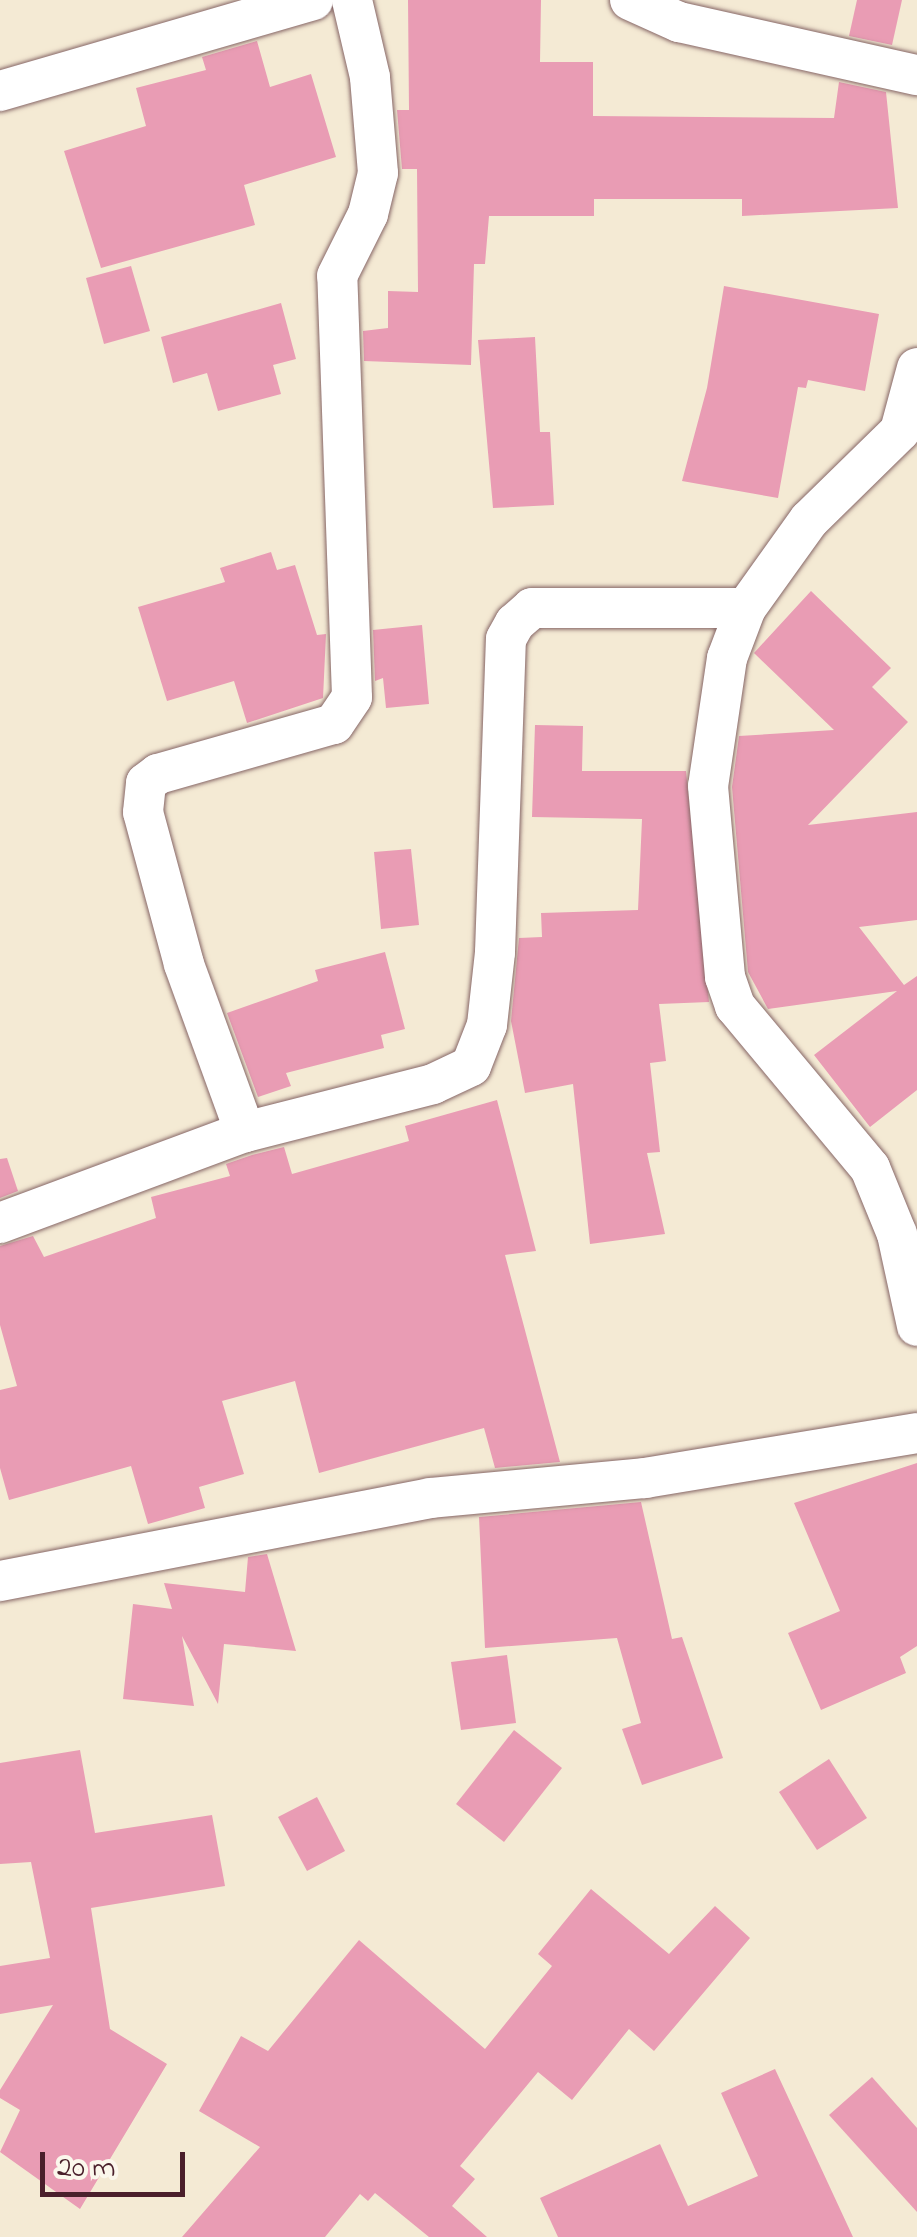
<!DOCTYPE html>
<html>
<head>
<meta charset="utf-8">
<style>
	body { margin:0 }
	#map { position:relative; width:917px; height:2237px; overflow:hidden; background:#f4ead4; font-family:"Indie Flower",sans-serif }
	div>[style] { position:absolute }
	.building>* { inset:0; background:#e99cb4 }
	.roads { filter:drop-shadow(0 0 2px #866666) drop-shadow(0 0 2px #866666) }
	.minor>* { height:40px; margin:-20px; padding:0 20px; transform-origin:20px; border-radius:20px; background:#fff }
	span { translate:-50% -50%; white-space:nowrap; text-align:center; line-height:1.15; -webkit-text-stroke:9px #fbf7ec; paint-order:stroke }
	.scale { position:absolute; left:40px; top:2152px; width:145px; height:45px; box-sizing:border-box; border:5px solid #4a1f2b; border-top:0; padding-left:12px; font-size:30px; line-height:35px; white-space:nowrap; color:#4a1f2b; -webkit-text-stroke:8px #fbf7ec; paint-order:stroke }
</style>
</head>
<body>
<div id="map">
	<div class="building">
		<i style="clip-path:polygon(408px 0,541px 0,540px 62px,593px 62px,593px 116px,834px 118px,839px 82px,886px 92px,898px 208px,742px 216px,742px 199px,594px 199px,594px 216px,489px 216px,485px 264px,474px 264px,471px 365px,364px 361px,363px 331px,388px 328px,388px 291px,418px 292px,417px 169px,402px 169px,397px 110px,409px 110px)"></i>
		<i style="clip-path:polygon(857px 0,902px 0,892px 45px,849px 36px)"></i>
		<i style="clip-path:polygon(257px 41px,270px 87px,311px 74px,336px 157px,244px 185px,255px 225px,101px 268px,64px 151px,146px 126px,136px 88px,206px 70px,202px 57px)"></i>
		<i style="clip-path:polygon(131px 266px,150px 331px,104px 344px,86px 278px)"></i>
		<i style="clip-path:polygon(724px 286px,879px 314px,865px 391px,808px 380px,806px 388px,798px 387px,778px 498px,682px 481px,707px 388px)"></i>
		<i style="clip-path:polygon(281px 303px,296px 359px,273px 365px,281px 394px,218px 411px,207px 373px,173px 383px,161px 337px)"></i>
		<i style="clip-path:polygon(535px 337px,540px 432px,550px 432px,554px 505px,493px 508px,478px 340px)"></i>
		<i style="clip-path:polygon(271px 552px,277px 570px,295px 565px,317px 635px,326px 634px,323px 698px,247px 723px,234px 681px,167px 701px,138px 607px,225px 582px,220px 568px)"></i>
		<i style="clip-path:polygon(811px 591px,891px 668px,872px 687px,908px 722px,808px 825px,917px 812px,917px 920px,859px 927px,904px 985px,917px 976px,917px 1090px,870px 1127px,814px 1055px,897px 991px,768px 1009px,748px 972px,732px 787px,739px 736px,834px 730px,754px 653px)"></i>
		<i style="clip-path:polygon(422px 625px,429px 704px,386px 708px,383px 678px,375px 681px,373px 630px)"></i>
		<i style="clip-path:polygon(535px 725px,583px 726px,582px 771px,686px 771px,709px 1002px,659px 1004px,666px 1061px,650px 1063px,660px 1152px,647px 1153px,665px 1234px,590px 1244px,573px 1084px,525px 1093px,511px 1021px,519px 938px,542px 937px,541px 913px,638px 910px,642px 819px,532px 817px)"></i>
		<i style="clip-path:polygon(411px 849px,419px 925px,381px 929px,374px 852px)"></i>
		<i style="clip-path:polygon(385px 952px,405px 1029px,381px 1035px,384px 1048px,286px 1073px,291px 1086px,258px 1097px,227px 1013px,318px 981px,315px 970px)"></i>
		<i style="clip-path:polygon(497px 1100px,536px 1251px,505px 1255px,560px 1462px,495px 1468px,484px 1428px,319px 1473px,295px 1381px,222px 1401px,244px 1474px,199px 1487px,205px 1508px,148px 1524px,131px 1466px,9px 1500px,0 1468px,0 1390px,17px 1386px,0 1325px,0 1246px,33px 1236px,44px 1257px,156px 1218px,151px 1197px,230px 1176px,226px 1164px,252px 1155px,284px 1147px,292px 1174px,409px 1141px,405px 1126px)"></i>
		<i style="clip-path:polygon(7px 1158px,18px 1191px,0 1198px,0 1159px)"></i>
		<i style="clip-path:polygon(917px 1463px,917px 1646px,900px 1657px,906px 1673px,821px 1710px,788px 1633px,840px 1611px,794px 1503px)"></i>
		<i style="clip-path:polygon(641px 1502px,672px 1639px,682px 1637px,723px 1758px,642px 1785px,622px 1729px,641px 1723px,617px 1638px,485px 1648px,479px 1517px)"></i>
		<i style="clip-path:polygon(267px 1554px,296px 1651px,224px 1644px,218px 1704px,182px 1636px,194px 1706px,123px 1699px,133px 1604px,172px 1609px,164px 1583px,245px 1592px,248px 1557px)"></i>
		<i style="clip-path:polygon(507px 1655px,516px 1723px,461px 1730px,451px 1662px)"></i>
		<i style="clip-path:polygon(514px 1730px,562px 1768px,504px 1842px,456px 1804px)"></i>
		<i style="clip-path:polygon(80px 1750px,95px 1833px,212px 1815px,225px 1886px,91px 1908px,110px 2029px,167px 2064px,80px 2209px,0 2152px,20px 2110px,0 2098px,0 2090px,53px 2005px,0 2014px,0 1966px,50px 1958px,31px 1862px,0 1864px,0 1763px)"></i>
		<i style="clip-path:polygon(829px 1759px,867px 1818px,817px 1850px,779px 1792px)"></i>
		<i style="clip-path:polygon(317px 1797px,345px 1851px,307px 1871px,278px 1817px)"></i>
		<i style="clip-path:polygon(591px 1889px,669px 1954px,715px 1906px,750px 1938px,654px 2051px,629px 2029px,572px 2100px,538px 2072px,460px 2166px,475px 2179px,452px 2206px,487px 2237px,429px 2237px,375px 2193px,368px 2201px,360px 2194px,325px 2237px,182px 2237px,260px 2147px,199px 2111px,241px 2036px,268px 2051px,359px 1940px,485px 2049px,552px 1966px,538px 1954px)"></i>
		<i style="clip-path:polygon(775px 2069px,853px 2237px,558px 2237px,540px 2198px,660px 2144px,688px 2206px,758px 2176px,721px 2093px)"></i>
		<i style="clip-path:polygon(872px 2077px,917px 2128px,917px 2212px,829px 2115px)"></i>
	</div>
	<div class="roads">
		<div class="minor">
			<i style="left:630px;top:0;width:54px;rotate:24.2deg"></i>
			<i style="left:679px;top:22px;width:244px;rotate:12.6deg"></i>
			<i style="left:0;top:91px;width:326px;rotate:-16.2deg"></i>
			<i style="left:917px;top:368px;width:65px;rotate:105.1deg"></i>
			<i style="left:900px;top:431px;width:127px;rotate:135.6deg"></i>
			<i style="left:809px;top:520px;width:108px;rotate:125.6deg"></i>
			<i style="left:746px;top:608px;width:53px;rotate:110.8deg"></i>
			<i style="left:727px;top:658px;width:129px;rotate:98.4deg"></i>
			<i style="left:708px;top:786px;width:192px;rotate:84.9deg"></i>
			<i style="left:725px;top:977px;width:31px;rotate:71deg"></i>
			<i style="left:735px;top:1006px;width:211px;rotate:50.2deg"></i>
			<i style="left:870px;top:1168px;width:71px;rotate:67.8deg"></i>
			<i style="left:897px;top:1234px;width:94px;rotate:77.7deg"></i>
			<i style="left:245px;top:1132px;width:179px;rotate:-110deg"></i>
			<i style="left:184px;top:964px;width:157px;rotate:-105.1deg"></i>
			<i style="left:143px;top:812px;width:29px;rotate:-84deg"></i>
			<i style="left:146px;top:783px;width:15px;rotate:-37deg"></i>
			<i style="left:158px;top:774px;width:183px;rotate:-15.9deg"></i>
			<i style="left:334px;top:724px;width:32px;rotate:-56deg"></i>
			<i style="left:352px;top:697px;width:421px;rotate:-92deg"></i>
			<i style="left:337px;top:276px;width:69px;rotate:-63.4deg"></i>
			<i style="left:368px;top:214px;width:42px;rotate:-76.3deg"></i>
			<i style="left:378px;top:173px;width:96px;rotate:-94.8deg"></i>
			<i style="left:370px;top:77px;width:79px;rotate:-103.2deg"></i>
			<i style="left:0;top:1223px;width:261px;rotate:-20.4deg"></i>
			<i style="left:245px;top:1132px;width:194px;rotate:-14.3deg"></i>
			<i style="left:433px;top:1084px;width:42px;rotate:-25.3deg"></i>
			<i style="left:471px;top:1066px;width:44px;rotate:-68.7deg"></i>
			<i style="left:487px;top:1025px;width:73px;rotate:-83.7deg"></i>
			<i style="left:495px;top:952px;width:313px;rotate:-88deg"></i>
			<i style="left:506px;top:639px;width:18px;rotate:-61deg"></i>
			<i style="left:515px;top:623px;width:23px;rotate:-41deg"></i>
			<i style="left:532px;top:608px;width:214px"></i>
			<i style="left:0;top:1581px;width:438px;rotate:-10.9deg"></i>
			<i style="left:430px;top:1498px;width:216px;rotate:-5.3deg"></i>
			<i style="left:645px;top:1478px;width:276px;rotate:-9.4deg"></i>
		</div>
	</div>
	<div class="scale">20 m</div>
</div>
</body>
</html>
